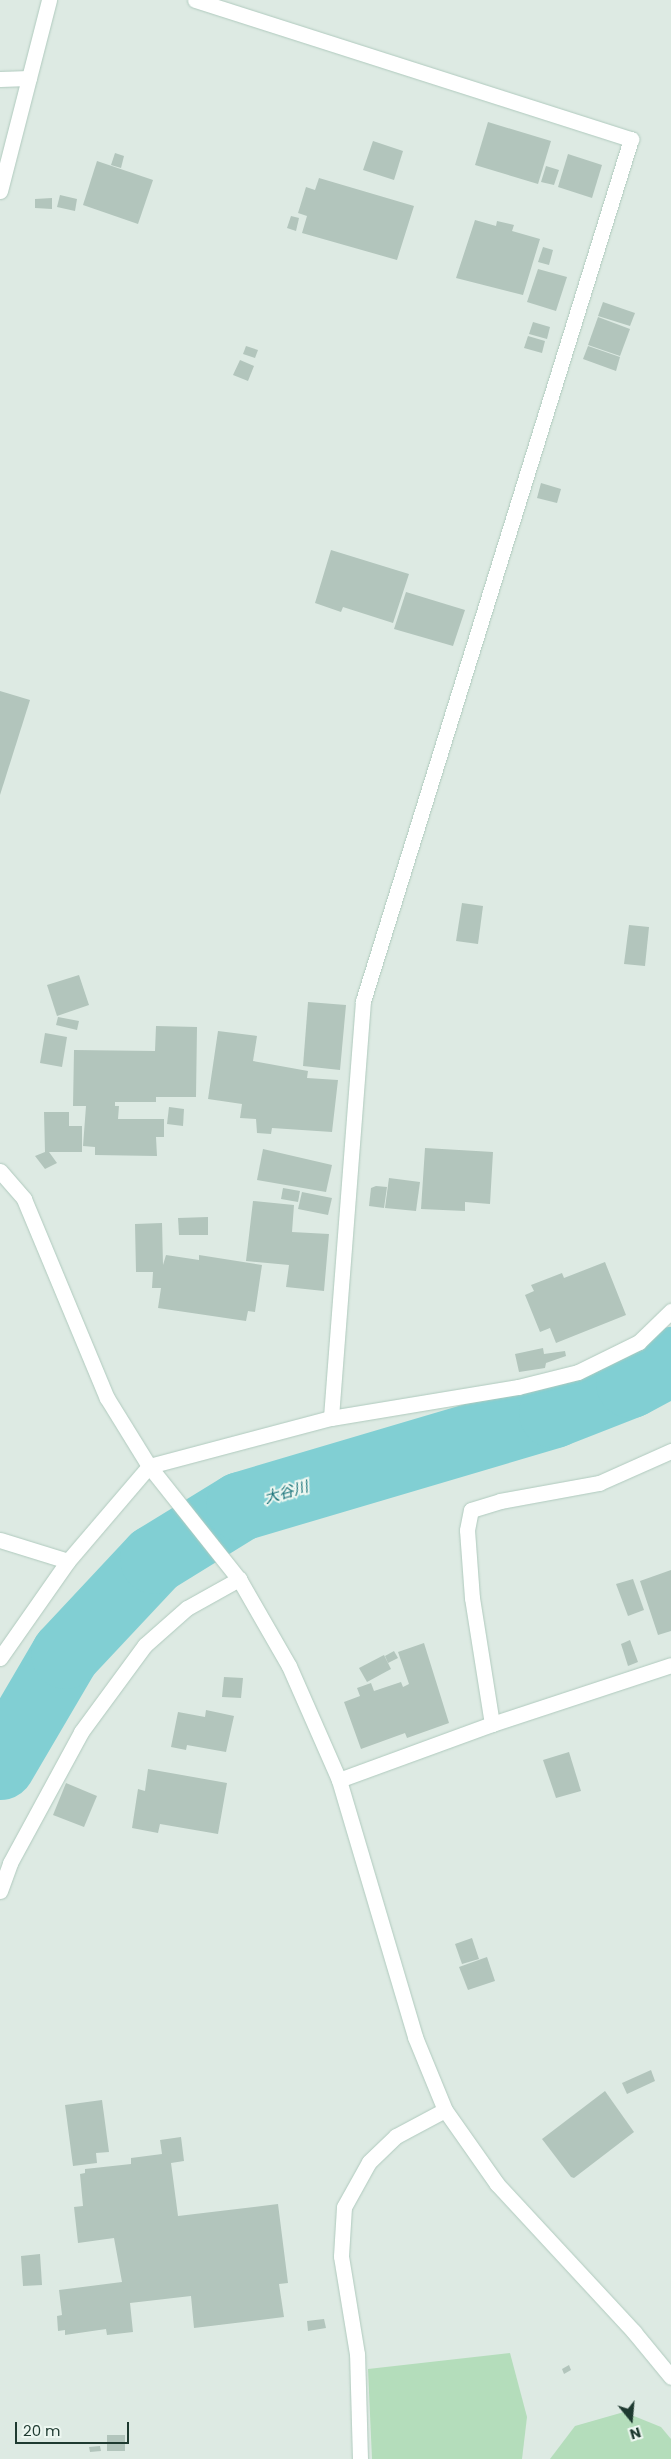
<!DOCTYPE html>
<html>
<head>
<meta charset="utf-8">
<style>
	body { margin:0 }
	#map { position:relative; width:671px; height:2459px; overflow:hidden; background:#ddeae3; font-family:Poppins,"Noto Sans JP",sans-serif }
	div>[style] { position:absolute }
	.green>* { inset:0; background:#b4ddbb }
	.river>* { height:69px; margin:-34.5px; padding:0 34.5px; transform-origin:34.5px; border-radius:34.5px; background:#81cfd3 }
	.building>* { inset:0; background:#b2c5bc }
	.roads { filter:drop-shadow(0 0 1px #b0cabe) drop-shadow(0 0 1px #b0cabe) }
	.street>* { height:15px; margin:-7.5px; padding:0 7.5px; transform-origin:7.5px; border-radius:7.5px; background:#fff }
	.secondary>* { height:15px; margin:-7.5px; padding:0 7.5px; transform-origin:7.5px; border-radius:7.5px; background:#fff }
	span { translate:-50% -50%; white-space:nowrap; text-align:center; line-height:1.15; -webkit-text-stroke:4px #edf7f1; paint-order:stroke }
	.water-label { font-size:15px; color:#167178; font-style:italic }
	.north { position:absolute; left:606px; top:2394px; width:50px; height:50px; -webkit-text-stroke:4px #edf7f1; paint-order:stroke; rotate:163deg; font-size:14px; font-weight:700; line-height:20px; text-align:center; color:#1e3a30 }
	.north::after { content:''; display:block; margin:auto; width:18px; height:22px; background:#1e3a30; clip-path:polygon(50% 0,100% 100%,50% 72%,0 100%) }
	.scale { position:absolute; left:15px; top:2422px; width:114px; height:22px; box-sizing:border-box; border:2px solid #1e3a30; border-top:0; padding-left:6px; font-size:15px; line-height:18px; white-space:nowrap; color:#1e3a30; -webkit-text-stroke:4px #edf7f1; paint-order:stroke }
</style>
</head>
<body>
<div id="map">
	<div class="green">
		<i style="clip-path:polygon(510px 2353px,527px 2417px,522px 2459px,372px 2459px,368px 2369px)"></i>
		<i style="clip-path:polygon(624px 2412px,661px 2427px,671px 2439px,671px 2459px,550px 2459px,575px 2426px)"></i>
	</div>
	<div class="river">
		<i style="left:0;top:1765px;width:129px;rotate:-59.6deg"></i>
		<i style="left:65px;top:1654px;width:130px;rotate:-46.9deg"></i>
		<i style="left:154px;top:1559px;width:101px;rotate:-31.6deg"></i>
		<i style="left:240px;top:1506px;width:327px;rotate:-16.5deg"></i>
		<i style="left:553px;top:1413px;width:83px;rotate:-21.3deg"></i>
		<i style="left:630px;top:1383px;width:47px;rotate:-28.2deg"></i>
	</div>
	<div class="building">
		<i style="clip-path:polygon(488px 122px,551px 141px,538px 184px,475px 165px)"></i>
		<i style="clip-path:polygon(373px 141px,403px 151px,394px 180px,363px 170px)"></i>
		<i style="clip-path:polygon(115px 153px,124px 156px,121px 168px,111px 165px)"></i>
		<i style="clip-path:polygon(568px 154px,602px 165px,592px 198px,558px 187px)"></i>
		<i style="clip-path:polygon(97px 161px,153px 180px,138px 224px,83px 205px)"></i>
		<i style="clip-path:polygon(546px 166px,559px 170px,554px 185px,541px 182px)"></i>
		<i style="clip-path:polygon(319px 178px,414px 206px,397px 260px,302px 233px,307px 216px,298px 213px,306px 187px,315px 190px)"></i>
		<i style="clip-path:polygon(60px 195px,77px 199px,75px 211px,57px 207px)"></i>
		<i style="clip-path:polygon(52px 198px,52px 209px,35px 208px,35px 199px)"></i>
		<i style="clip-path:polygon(291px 216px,299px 218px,296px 231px,287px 228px)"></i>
		<i style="clip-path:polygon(475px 220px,496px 226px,497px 221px,514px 225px,512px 231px,540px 239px,523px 295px,456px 278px)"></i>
		<i style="clip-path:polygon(543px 247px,553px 250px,549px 265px,538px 262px)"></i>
		<i style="clip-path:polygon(538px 269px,567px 277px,556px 311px,527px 302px)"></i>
		<i style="clip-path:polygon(603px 302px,635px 313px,630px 326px,598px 316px)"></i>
		<i style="clip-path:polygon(598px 317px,630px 329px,620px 356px,588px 345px)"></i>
		<i style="clip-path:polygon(533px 322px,550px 327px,547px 339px,529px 334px)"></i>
		<i style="clip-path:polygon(528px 336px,545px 341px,542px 353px,524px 348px)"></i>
		<i style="clip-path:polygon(246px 346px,258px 350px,255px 358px,243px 354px)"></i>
		<i style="clip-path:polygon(588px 346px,620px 357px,616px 371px,583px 359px)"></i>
		<i style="clip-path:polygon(240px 360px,254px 366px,248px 381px,233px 375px)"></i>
		<i style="clip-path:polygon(541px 483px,561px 489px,557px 503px,537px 498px)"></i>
		<i style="clip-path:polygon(331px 550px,409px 574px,393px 623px,343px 607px,341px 612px,315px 603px)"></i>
		<i style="clip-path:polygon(406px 592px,465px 610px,453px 646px,394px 629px)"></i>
		<i style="clip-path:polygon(0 691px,30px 700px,0 795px)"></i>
		<i style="clip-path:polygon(462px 903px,483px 906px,478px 944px,456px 941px)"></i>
		<i style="clip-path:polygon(629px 925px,649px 927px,645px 966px,624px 964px)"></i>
		<i style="clip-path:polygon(79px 975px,89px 1005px,57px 1016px,47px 985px)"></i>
		<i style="clip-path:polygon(308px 1002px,346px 1005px,340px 1070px,303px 1066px)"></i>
		<i style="clip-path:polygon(58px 1017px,79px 1021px,77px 1030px,56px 1025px)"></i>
		<i style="clip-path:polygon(156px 1026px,197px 1027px,196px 1097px,156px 1097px,156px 1102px,115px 1102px,115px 1106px,119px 1106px,118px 1119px,164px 1119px,164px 1137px,156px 1137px,157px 1156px,95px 1155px,95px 1147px,83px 1146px,86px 1106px,73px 1106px,74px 1050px,155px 1051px)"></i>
		<i style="clip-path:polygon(218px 1031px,257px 1036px,253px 1061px,308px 1071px,307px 1078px,338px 1080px,332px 1132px,272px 1128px,271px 1134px,257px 1133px,256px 1119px,240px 1118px,242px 1104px,208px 1099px)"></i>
		<i style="clip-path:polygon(45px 1033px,67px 1037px,62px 1067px,40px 1063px)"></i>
		<i style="clip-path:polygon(169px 1107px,184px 1109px,183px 1126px,167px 1124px)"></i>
		<i style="clip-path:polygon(44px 1112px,69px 1112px,69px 1126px,82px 1126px,82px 1152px,49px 1152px,57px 1163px,45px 1169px,35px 1156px,45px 1152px)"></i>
		<i style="clip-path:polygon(425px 1148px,493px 1152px,490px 1204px,465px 1202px,465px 1211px,421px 1209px)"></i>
		<i style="clip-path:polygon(263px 1149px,332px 1165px,326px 1192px,257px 1180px)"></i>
		<i style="clip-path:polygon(389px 1178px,420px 1182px,416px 1211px,385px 1208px)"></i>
		<i style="clip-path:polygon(376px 1186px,387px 1187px,384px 1208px,369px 1206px,371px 1188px)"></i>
		<i style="clip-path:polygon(283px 1188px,300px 1191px,298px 1202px,281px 1199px)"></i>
		<i style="clip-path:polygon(302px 1192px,332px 1198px,328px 1215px,298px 1209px)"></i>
		<i style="clip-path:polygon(253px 1201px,294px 1205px,292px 1232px,329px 1234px,324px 1291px,286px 1287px,289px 1265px,246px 1261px)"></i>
		<i style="clip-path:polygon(208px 1217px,208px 1235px,179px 1235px,178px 1218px)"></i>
		<i style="clip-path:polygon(162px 1223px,163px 1265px,166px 1255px,199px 1260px,199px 1255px,262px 1265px,255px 1312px,248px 1311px,246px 1321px,158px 1308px,161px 1288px,152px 1288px,153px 1272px,136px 1272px,135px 1224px)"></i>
		<i style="clip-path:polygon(605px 1262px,626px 1315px,556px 1343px,550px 1328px,540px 1332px,525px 1295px,534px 1291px,531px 1285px,562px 1273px,564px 1278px)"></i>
		<i style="clip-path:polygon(543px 1348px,544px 1354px,565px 1351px,566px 1356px,546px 1363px,545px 1368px,519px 1372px,515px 1354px)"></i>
		<i style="clip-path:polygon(671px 1570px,671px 1631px,658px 1635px,640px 1581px)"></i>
		<i style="clip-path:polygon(633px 1579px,644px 1610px,628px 1616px,616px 1584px)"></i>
		<i style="clip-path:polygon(630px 1640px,638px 1662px,628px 1666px,621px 1644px)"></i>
		<i style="clip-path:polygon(424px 1643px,449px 1723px,407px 1738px,405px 1733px,361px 1749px,344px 1702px,360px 1696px,357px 1688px,371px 1683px,374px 1691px,401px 1682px,403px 1687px,409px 1684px,398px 1652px)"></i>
		<i style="clip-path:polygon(394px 1651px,398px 1658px,388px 1663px,385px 1656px)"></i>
		<i style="clip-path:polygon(384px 1655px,391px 1669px,367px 1682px,359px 1668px)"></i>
		<i style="clip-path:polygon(224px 1677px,243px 1678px,241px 1698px,222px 1697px)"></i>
		<i style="clip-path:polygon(206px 1710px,234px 1716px,226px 1752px,187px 1745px,186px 1750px,171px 1747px,178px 1712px,205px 1717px)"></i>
		<i style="clip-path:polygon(569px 1752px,581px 1791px,556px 1798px,543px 1760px)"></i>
		<i style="clip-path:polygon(148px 1769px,227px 1783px,218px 1834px,160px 1824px,158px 1833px,132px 1828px,138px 1789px,145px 1791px)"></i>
		<i style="clip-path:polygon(66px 1783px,97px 1796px,84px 1827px,53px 1815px)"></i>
		<i style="clip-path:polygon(472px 1938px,479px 1959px,462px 1964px,455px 1944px)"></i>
		<i style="clip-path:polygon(487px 1957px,495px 1981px,468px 1990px,459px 1967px)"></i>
		<i style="clip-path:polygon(651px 2070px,655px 2081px,627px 2094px,622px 2083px)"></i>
		<i style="clip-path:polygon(605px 2091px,634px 2132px,574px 2178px,571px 2177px,542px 2139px)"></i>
		<i style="clip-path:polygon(102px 2100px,109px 2152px,96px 2153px,97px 2163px,73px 2166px,65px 2105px)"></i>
		<i style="clip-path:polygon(181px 2137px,184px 2161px,171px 2163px,178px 2216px,278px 2204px,288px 2283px,279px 2284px,284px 2317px,194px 2328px,191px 2296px,130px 2303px,133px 2332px,107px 2335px,106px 2329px,65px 2335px,65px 2330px,58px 2331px,57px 2316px,62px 2315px,59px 2290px,122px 2282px,114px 2238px,78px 2243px,74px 2207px,83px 2206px,80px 2174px,85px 2173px,85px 2169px,131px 2164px,131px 2158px,162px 2154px,160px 2140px)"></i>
		<i style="clip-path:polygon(40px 2254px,42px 2285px,23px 2286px,21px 2256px)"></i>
		<i style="clip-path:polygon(324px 2319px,326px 2328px,308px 2331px,307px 2321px)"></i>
		<i style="clip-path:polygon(569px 2365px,571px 2370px,564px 2374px,562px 2369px)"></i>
		<i style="clip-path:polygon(107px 2435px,125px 2435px,125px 2451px,107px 2451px)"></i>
		<i style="clip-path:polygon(100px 2446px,101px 2451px,90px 2452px,89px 2447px)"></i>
	</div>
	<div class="roads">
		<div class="street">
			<i style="left:195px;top:0;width:458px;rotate:17.7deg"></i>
			<i style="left:631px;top:139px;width:903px;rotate:107.27deg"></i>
			<i style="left:363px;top:1001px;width:418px;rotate:94.4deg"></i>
			<i style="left:0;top:79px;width:29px;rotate:-2deg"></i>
			<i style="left:0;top:191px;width:197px;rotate:-75.6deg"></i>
			<i style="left:0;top:1540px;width:71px;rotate:17.2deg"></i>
			<i style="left:0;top:1658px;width:118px;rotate:-55deg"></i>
			<i style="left:68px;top:1561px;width:125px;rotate:-49.5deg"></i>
			<i style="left:149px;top:1466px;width:188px;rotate:-14.8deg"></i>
			<i style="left:331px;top:1418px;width:190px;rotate:-9.4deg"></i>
			<i style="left:518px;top:1387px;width:62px;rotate:-14deg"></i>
			<i style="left:578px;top:1372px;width:68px;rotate:-26.2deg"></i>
			<i style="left:639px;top:1342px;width:45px;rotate:-44.1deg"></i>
			<i style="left:492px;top:1724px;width:128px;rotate:-99deg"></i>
			<i style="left:472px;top:1598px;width:68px;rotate:-94.2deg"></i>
			<i style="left:467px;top:1530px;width:20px;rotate:-79deg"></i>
			<i style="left:471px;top:1510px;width:30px;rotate:-17deg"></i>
			<i style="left:500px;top:1501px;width:101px;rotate:-10.3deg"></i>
			<i style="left:599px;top:1483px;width:79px;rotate:-24deg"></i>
			<i style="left:339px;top:1780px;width:163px;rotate:-20.1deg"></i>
			<i style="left:492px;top:1724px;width:188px;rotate:-18.2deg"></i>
			<i style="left:0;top:1891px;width:30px;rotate:-70deg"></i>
			<i style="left:10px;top:1863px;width:149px;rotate:-61.5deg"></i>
			<i style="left:81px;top:1732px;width:108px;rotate:-53.7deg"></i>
			<i style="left:145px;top:1645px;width:56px;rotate:-41.4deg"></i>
			<i style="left:187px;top:1608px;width:60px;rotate:-29.1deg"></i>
			<i style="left:360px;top:2459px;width:105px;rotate:-91.6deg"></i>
			<i style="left:357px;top:2354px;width:99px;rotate:-99.3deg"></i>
			<i style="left:341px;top:2256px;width:49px;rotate:-86.5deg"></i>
			<i style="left:344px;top:2207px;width:51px;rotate:-60.9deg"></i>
			<i style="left:369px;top:2162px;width:37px;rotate:-44deg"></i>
			<i style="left:396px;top:2136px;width:55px;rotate:-28deg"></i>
		</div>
		<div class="secondary">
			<i style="left:0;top:1171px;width:37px;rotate:49deg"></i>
			<i style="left:24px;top:1199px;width:216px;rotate:67.4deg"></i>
			<i style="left:107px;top:1398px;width:80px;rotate:58.3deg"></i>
			<i style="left:149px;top:1466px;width:144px;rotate:51.5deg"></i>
			<i style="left:239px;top:1579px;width:100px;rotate:60.1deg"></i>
			<i style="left:289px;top:1666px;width:124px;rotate:66.3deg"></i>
			<i style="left:339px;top:1780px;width:268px;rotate:73.5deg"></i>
			<i style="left:415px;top:2037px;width:79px;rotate:67.7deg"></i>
			<i style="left:445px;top:2110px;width:90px;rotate:54.9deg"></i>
			<i style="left:497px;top:2184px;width:202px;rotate:47.2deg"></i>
			<i style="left:634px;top:2332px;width:58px;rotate:50.6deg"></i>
		</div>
	</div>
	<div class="water-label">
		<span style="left:286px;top:1492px;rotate:-16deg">大谷川</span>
	</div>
	<div class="north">N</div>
	<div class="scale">20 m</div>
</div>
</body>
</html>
